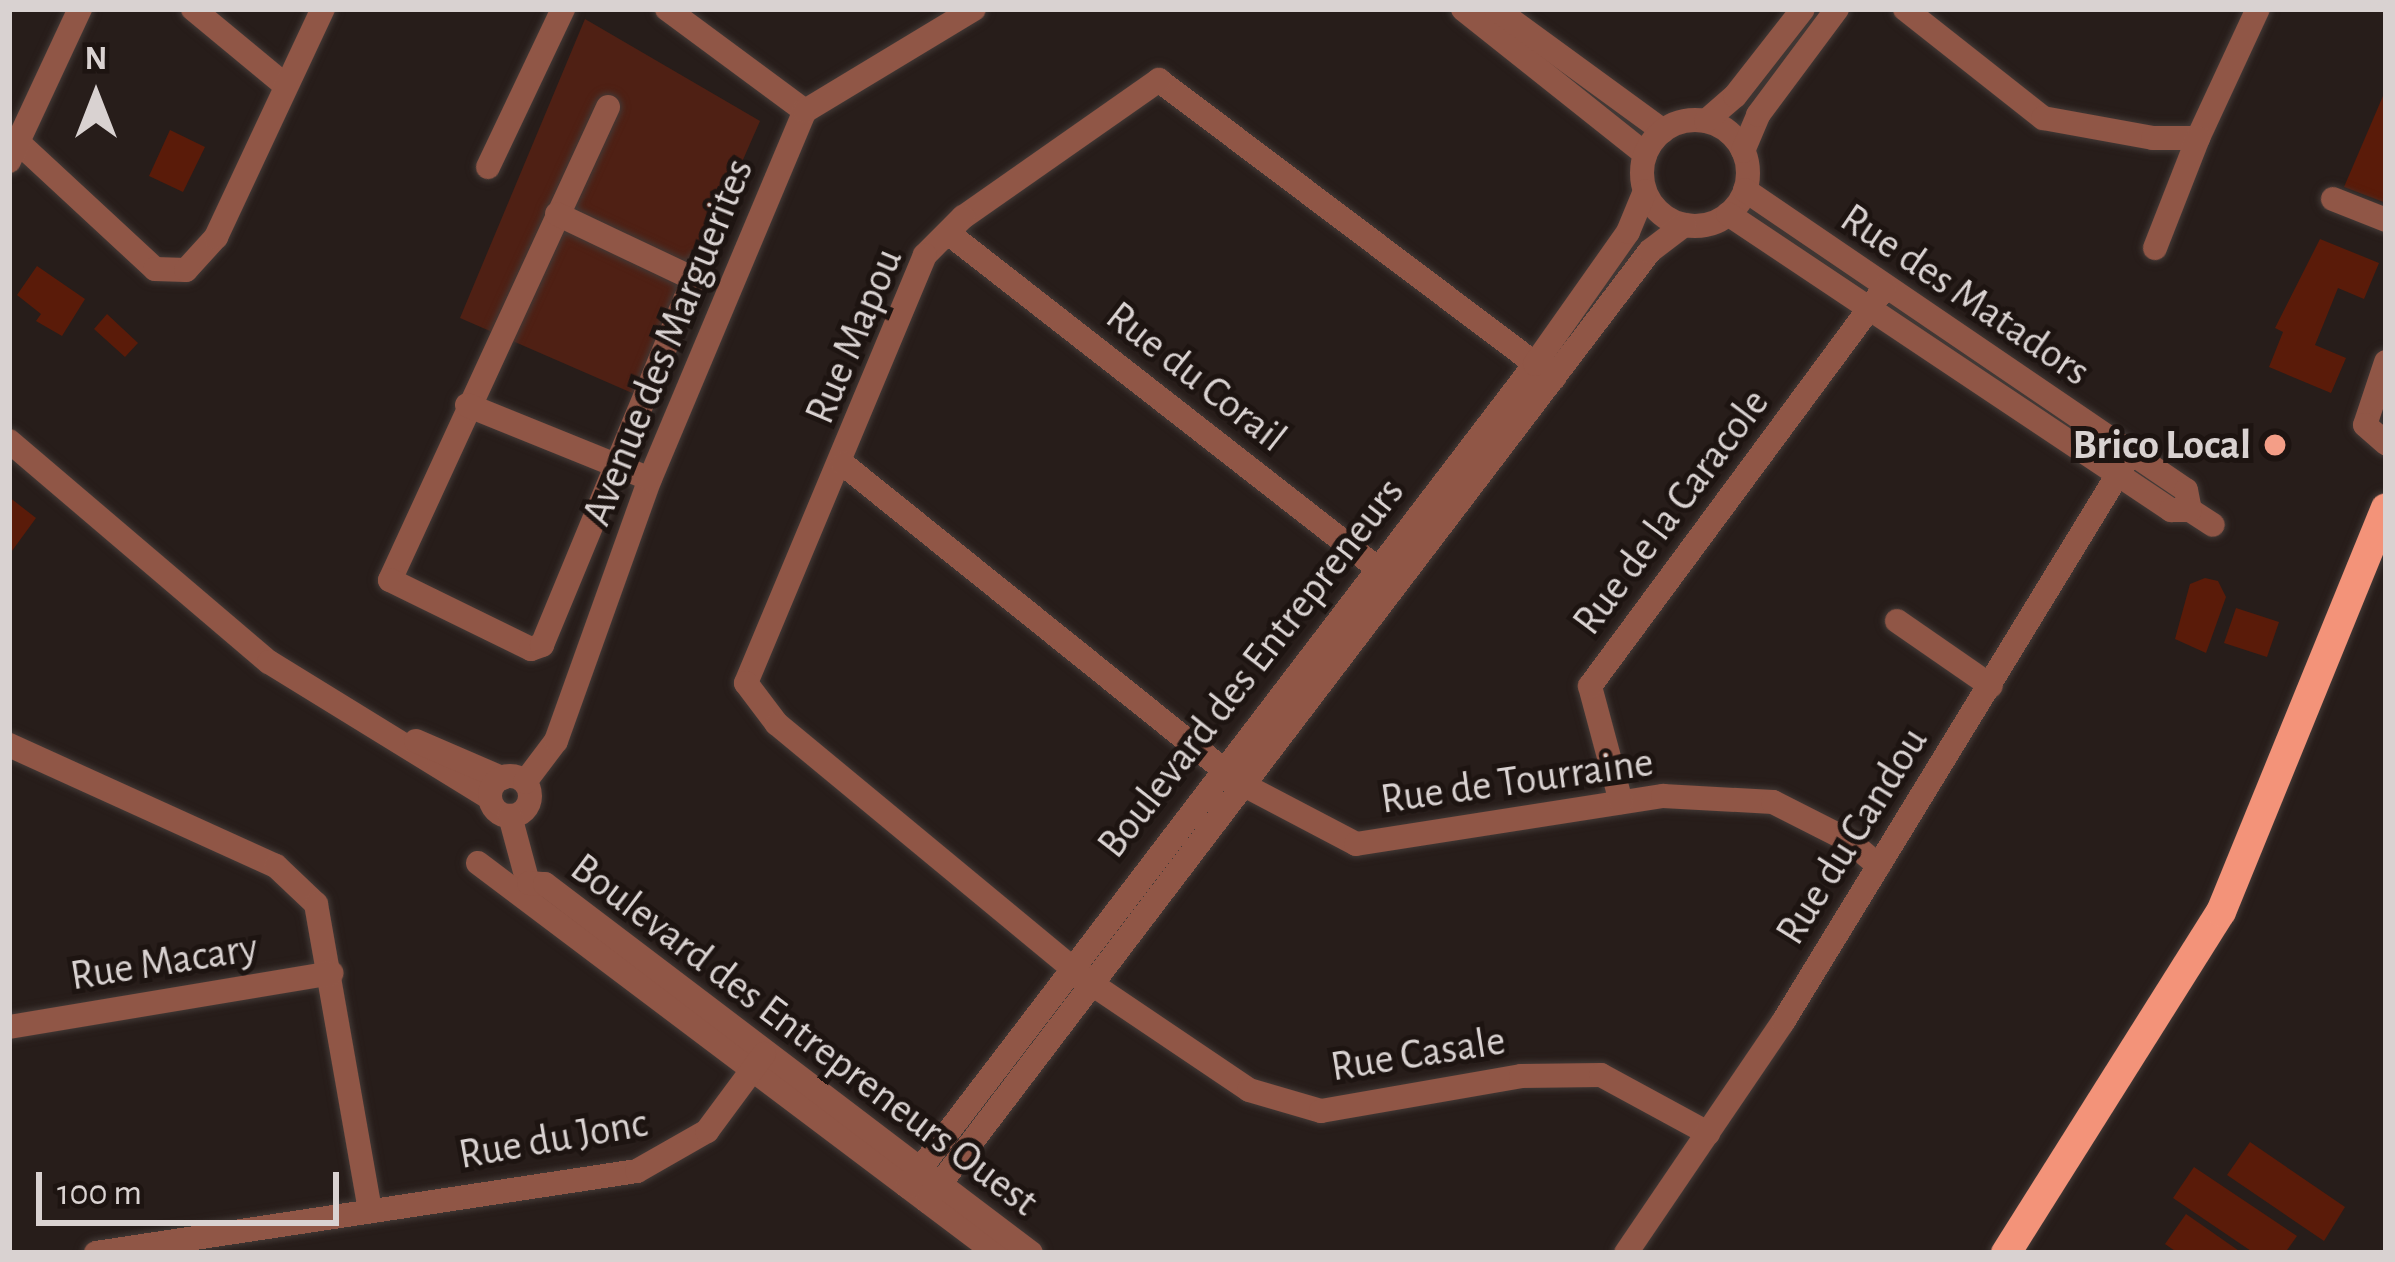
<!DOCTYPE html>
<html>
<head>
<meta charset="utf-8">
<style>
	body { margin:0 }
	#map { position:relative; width:2395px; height:1262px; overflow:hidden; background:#271d1a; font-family:"Alegreya Sans",sans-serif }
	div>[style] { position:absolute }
	.green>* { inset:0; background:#4f2014 }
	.building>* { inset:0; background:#5a1b09 }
	.roads { filter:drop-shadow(0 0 3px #433a37) drop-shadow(0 0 3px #433a37) }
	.minor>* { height:24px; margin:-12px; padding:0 12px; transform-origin:12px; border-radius:12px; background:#905646 }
	.minor>.ring { margin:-12px; padding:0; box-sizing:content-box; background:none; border:24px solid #905646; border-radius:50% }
	.major>* { height:30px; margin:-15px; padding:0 15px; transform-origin:15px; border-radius:15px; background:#f39379 }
	.dots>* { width:33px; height:33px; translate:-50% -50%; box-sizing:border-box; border:6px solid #1d1411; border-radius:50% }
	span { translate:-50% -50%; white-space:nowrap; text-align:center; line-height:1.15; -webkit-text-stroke:10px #1d1411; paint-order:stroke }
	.street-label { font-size:42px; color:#d9d2d1 }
	.poi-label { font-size:42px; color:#d9d2d1; font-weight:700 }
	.right { translate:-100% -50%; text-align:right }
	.frame { position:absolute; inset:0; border:12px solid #d9d2d1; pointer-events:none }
	.north { position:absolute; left:36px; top:36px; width:120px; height:120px; -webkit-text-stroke:9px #1d1411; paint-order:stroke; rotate:0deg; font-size:33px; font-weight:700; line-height:48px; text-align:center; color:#d9d2d1 }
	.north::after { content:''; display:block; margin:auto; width:42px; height:54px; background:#d9d2d1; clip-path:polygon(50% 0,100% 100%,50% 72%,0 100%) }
	.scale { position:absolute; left:36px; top:1172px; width:303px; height:54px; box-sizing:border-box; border:6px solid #d9d2d1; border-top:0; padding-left:15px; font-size:36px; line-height:42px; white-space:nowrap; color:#d9d2d1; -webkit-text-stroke:9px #1d1411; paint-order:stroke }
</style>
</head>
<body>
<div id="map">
	<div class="green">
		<i style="clip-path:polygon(585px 19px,760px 121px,639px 396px,460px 318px)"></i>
	</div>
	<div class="building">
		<i style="clip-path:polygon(2386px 89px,2386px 203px,2344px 187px)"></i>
		<i style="clip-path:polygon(170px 130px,205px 147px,183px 192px,149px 176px)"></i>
		<i style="clip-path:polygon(2320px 239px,2379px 263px,2364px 299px,2338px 288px,2315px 345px,2346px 358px,2331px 393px,2269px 367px,2283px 332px,2275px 328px)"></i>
		<i style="clip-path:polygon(37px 266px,85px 299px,62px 336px,36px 321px,41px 314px,17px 295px)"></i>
		<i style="clip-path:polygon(107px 314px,138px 343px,125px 357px,94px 329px)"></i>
		<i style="clip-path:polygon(9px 497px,36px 518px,9px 555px)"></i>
		<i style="clip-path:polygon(2205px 578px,2218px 581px,2226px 597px,2206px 653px,2175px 639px,2190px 584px)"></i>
		<i style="clip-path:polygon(2236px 608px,2279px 622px,2267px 657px,2224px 643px)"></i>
		<i style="clip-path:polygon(2250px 1142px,2345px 1207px,2324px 1241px,2227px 1175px)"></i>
		<i style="clip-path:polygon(2194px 1167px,2297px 1236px,2285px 1253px,2254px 1253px,2173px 1198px)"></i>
		<i style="clip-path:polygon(2186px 1214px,2242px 1253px,2178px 1253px,2165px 1244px)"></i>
	</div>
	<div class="roads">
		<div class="minor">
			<i style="left:193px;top:9px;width:119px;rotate:39.6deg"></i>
			<i style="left:667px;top:9px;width:172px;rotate:36.5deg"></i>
			<i style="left:1463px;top:9px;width:233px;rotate:38.5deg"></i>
			<i style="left:1496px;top:9px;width:207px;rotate:36.1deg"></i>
			<i style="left:1905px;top:9px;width:176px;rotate:38.3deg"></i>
			<i style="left:2043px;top:118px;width:112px;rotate:10.3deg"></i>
			<i style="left:2153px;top:138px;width:45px"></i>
			<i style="left:2198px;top:138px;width:142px;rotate:-65.1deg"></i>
			<i style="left:608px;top:107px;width:521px;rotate:114.74deg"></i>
			<i style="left:390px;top:580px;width:157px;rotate:26.1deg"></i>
			<i style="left:531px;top:649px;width:12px;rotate:-20deg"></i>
			<i style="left:542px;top:645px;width:412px;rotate:-67.5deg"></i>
			<i class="ring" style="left:1642px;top:120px;width:82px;height:82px"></i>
			<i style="left:1706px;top:121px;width:38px;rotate:-41deg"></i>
			<i style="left:1735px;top:96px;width:110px;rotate:-52deg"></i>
			<i style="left:19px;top:143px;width:185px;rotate:42.8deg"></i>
			<i style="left:155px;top:269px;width:31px;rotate:2deg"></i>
			<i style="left:186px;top:270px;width:45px;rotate:-47.7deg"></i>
			<i style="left:216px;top:237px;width:252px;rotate:-64.9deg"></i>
			<i style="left:1743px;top:151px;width:39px;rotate:-67deg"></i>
			<i style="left:1758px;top:115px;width:132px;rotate:-53.3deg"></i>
			<i style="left:9px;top:161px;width:168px;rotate:-65deg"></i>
			<i style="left:488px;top:167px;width:175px;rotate:-64.6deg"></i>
			<i style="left:1745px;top:190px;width:533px;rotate:34.23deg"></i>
			<i style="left:2186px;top:490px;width:20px;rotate:79deg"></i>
			<i style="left:2190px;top:510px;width:27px;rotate:33deg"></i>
			<i style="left:2333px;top:199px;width:57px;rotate:21.6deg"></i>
			<i style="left:557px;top:214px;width:152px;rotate:25.4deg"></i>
			<i style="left:1728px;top:214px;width:533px;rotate:33.75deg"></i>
			<i style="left:2171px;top:510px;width:19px"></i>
			<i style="left:948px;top:233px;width:561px;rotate:37.97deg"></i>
			<i style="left:2155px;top:248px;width:118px;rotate:-68.6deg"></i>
			<i style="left:2386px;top:362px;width:66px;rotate:108.4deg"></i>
			<i style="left:2365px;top:425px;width:28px;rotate:41deg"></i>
			<i style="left:1554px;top:378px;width:495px;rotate:-143deg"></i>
			<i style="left:1159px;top:80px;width:239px;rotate:145deg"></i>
			<i style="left:963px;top:217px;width:54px;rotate:135deg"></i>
			<i style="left:925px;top:255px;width:464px;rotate:112.7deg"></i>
			<i style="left:746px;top:683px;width:51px;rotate:52.9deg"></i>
			<i style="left:777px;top:724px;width:405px;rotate:39.6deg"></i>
			<i style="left:1089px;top:982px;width:193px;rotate:34deg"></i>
			<i style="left:1249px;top:1090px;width:75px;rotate:16.3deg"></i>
			<i style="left:1321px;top:1111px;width:203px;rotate:-9.9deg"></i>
			<i style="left:1521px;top:1076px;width:80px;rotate:-0.7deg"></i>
			<i style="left:1601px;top:1075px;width:122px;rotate:28.5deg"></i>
			<i style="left:467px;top:405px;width:197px;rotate:22deg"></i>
			<i style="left:9px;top:441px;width:341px;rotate:40.4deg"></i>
			<i style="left:269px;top:662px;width:259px;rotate:31.6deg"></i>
			<i style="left:843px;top:464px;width:509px;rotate:38.78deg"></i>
			<i style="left:1240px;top:783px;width:131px;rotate:27.7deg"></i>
			<i style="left:1356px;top:844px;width:311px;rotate:-8.9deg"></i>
			<i style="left:1663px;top:796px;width:110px;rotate:3.1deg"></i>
			<i style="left:1773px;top:802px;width:84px;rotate:26.9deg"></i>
			<i style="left:1848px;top:840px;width:40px;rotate:40deg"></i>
			<i style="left:1897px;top:621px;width:114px;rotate:34.7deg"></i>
			<i style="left:416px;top:741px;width:94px;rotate:23.3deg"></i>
			<i style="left:9px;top:745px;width:293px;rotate:24.4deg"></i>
			<i style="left:276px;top:866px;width:55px;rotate:43.5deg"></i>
			<i style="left:316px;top:904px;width:310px;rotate:80deg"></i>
			<i class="ring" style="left:490px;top:776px;width:16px;height:16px"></i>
			<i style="left:525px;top:782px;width:51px;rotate:-52.9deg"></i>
			<i style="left:556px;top:741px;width:278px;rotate:-70.3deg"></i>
			<i style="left:650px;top:479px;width:399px;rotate:-67.2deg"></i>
			<i style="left:805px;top:111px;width:197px;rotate:-31.1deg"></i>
			<i style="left:1621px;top:802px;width:120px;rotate:-105deg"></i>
			<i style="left:1590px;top:686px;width:495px;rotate:-53.5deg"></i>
			<i style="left:510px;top:816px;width:81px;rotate:74.9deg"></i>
			<i style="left:478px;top:863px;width:648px;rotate:36.98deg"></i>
			<i style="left:529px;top:883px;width:16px;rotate:4deg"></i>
			<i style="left:545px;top:884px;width:610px;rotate:37.21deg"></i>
			<i style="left:9px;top:1027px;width:327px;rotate:-9.5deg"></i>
			<i style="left:907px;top:1186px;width:1034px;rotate:-52.62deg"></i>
			<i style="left:1535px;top:364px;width:161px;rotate:-54.8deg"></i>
			<i style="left:1628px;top:232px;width:44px;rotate:-67.5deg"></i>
			<i style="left:927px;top:1201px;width:1194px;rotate:-52.73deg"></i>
			<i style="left:1650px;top:251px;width:43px;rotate:-37.4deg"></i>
			<i style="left:96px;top:1253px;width:547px;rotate:-8.62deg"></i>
			<i style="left:637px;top:1171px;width:81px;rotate:-29.7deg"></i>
			<i style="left:707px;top:1131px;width:96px;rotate:-53.5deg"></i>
			<i style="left:1626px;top:1253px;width:279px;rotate:-55.8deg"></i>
			<i style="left:1783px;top:1022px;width:667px;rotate:-58.55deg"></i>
		</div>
		<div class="major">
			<i style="left:2006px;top:1253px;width:403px;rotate:-57.8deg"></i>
			<i style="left:2221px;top:912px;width:436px;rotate:-67.8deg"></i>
		</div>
	</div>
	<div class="dots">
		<i style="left:2275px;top:445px;background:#f49e87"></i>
	</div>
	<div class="street-label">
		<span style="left:1965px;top:295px;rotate:34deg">Rue des Matadors</span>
		<span style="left:854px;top:336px;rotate:-67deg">Rue Mapou</span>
		<span style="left:668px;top:342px;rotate:-68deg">Avenue des Marguerites</span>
		<span style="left:1196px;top:377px;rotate:38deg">Rue du Corail</span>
		<span style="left:1671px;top:512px;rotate:-53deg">Rue de la Caracole</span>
		<span style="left:1251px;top:668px;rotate:-52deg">Boulevard des Entrepreneurs</span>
		<span style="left:1517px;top:781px;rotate:-8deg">Rue de Tourraine</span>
		<span style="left:1852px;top:836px;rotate:-58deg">Rue du Candou</span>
		<span style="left:164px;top:962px;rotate:-9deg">Rue Macary</span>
		<span style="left:804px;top:1035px;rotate:37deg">Boulevard des Entrepreneurs Ouest</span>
		<span style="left:1418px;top:1054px;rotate:-9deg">Rue Casale</span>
		<span style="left:553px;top:1139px;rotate:-10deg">Rue du Jonc</span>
	</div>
	<div class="poi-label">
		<span class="right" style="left:2251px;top:445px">Brico Local</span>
	</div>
	<div class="frame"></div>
	<div class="north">N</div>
	<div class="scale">100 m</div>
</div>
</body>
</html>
